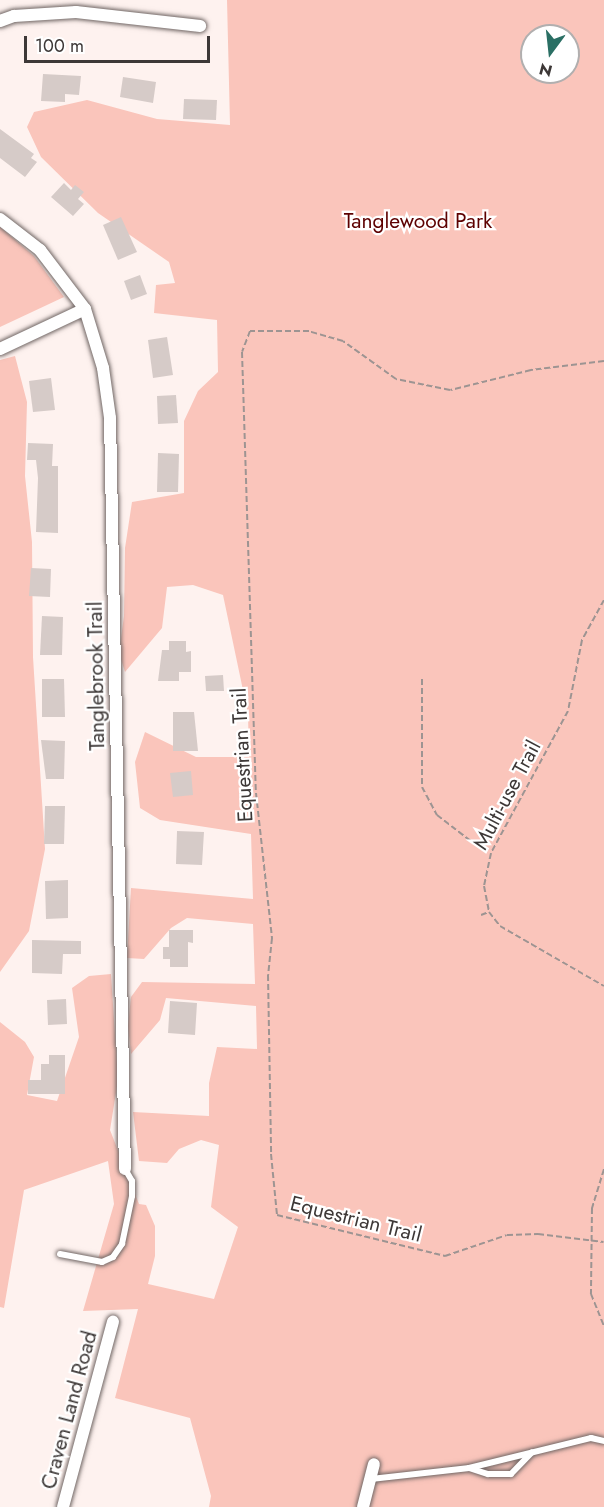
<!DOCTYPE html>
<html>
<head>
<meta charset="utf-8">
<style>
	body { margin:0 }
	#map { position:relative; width:604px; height:1507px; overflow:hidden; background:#fef2ef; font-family:Jost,sans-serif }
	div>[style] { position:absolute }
	.green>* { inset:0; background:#fac5bb }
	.building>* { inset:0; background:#d6cbc8 }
	.path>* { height:2px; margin-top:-1px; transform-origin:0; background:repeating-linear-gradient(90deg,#9d9492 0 6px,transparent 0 9px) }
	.roads { filter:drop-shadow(0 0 2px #716765) drop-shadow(0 0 2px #716765) }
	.lane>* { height:6px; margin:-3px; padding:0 3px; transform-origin:3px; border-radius:3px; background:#fff }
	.street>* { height:12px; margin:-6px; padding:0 6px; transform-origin:6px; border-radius:6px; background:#fff }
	span { translate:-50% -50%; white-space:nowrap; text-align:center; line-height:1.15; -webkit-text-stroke:4.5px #fff; paint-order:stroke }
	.park-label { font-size:21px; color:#5d0000 }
	.street-label { font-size:21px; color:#3d3837 }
	.north { position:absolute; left:520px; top:24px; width:60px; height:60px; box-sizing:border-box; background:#fff; border:2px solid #b1afaf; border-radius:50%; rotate:195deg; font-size:16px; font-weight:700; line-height:24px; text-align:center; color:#3d3837 }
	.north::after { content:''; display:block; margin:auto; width:21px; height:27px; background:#2a6f64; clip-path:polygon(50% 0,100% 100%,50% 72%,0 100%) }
	.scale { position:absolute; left:24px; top:36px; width:186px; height:27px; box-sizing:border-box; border:3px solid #3d3837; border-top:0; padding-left:8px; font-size:18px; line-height:21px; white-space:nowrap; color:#3d3837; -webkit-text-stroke:4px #fff; paint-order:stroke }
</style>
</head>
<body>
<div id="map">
	<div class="green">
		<i style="clip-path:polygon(evenodd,227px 0,604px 0,604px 1507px,209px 1507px,211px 1496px,190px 1418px,115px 1398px,138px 1309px,83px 1311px,114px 1204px,108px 1161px,24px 1190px,4px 1308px,0 1307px,0 1022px,25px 1042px,34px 1057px,27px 1095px,57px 1101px,79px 1037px,72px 988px,89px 976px,111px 974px,118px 1080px,110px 1130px,139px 1204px,146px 1205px,155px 1226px,155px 1256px,148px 1284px,214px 1299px,238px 1227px,211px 1207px,219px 1145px,201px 1140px,179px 1149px,167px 1163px,139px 1161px,133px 1112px,209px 1116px,209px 1083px,217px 1047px,257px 1049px,256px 1006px,166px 998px,160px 1020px,131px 1054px,128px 1026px,131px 997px,142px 982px,255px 984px,253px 924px,187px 918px,171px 928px,144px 959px,127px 958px,131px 888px,253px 899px,251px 834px,160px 820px,140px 808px,135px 762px,145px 732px,196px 757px,249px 757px,248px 714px,223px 595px,193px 585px,167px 587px,162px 628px,125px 672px,119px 653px,124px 616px,125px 548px,132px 502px,184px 493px,184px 421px,198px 391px,218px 372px,217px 320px,154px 313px,156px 285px,175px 283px,169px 262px,98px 213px,41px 157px,27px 127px,34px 112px,87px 100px,157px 119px,230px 125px,227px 0,532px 36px,568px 36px,568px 72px,532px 72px,532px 36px)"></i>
		<i style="clip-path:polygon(0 227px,34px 256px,64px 297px,0 327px)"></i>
		<i style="clip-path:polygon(15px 356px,27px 402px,25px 476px,32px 542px,33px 657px,45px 849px,29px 931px,0 972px,0 360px)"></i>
	</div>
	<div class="building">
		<i style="clip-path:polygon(43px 74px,81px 76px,79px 95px,65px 94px,65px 102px,41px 101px)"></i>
		<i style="clip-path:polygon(123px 77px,156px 82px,153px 103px,120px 97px)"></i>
		<i style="clip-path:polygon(184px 99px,217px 100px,216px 120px,183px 119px)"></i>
		<i style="clip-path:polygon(0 129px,34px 154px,31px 158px,37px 162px,25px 177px,0 158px)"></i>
		<i style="clip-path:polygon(64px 183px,71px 190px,75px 185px,84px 192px,78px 199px,84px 204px,73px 216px,51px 197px)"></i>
		<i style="clip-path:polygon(121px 217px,137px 252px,118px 260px,103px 225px)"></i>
		<i style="clip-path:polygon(140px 275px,147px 294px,131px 300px,124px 281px)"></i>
		<i style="clip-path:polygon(167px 337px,173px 375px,153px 378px,148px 340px)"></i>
		<i style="clip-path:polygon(51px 378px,55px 410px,33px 412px,29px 381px)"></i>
		<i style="clip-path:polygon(176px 395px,178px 423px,158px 424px,157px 396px)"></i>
		<i style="clip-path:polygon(28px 443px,53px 444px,52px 466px,58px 466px,58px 533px,36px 532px,38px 478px,36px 460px,27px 460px)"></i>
		<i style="clip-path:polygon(158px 453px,179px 454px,178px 492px,157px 492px)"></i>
		<i style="clip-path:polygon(31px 568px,51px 569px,50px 597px,29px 596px)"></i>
		<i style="clip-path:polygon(42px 616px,63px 617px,62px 655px,40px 655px)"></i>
		<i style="clip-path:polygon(169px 641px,186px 641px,186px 652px,191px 651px,191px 672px,179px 672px,179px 681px,158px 681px,162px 650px,169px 650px)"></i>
		<i style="clip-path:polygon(223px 675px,224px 691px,206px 691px,205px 676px)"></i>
		<i style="clip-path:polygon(42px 679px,64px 679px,65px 717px,42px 717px)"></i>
		<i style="clip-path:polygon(173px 712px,194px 712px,198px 751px,173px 751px)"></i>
		<i style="clip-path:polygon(41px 740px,65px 741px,64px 779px,46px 779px)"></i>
		<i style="clip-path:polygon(191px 771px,193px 795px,173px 797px,170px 773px)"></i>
		<i style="clip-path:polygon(45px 806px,65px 806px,64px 844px,44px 844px)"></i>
		<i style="clip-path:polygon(177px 831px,204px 832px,202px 865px,176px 864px)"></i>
		<i style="clip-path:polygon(68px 880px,68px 918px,46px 919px,45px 881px)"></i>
		<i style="clip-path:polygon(169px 930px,193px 930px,193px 943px,188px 942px,188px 967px,170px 967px,170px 959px,163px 959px,163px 947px,169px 947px)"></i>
		<i style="clip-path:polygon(32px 940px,81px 941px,81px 954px,63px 954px,62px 974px,32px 973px)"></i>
		<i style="clip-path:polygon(66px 999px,67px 1024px,48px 1025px,47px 1000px)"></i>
		<i style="clip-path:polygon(170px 1001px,197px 1003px,195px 1035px,168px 1033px)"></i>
		<i style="clip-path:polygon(49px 1055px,65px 1055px,65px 1094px,28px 1094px,28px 1080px,41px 1080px,41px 1064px,49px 1064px)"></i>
	</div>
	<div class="path">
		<i style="left:604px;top:361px;width:74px;rotate:173deg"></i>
		<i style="left:531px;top:370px;width:83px;rotate:166.1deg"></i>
		<i style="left:450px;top:390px;width:55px;rotate:-168.5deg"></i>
		<i style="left:396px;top:379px;width:65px;rotate:-144.4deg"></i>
		<i style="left:343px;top:341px;width:35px;rotate:-164deg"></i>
		<i style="left:309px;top:331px;width:59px;rotate:180deg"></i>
		<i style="left:250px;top:331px;width:22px;rotate:111deg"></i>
		<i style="left:242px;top:352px;width:441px;rotate:88.2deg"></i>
		<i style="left:256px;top:793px;width:146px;rotate:83.7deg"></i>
		<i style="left:272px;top:938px;width:37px;rotate:96deg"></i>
		<i style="left:268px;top:975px;width:179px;rotate:89deg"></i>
		<i style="left:271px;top:1154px;width:61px;rotate:84.4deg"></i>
		<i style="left:277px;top:1215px;width:173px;rotate:13.7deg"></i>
		<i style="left:445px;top:1256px;width:65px;rotate:-18.7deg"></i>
		<i style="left:507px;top:1235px;width:31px;rotate:-2deg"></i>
		<i style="left:538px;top:1234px;width:66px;rotate:6.9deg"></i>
		<i style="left:604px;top:600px;width:46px;rotate:118.8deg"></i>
		<i style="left:582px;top:640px;width:72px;rotate:101.2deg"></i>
		<i style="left:568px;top:711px;width:162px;rotate:118.5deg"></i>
		<i style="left:491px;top:853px;width:34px;rotate:102deg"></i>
		<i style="left:484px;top:886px;width:26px;rotate:79deg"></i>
		<i style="left:489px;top:912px;width:18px;rotate:52deg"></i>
		<i style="left:500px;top:926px;width:120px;rotate:30deg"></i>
		<i style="left:422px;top:679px;width:108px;rotate:90deg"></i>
		<i style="left:422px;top:787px;width:32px;rotate:62deg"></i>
		<i style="left:437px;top:815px;width:44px;rotate:37.6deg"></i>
		<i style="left:481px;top:915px;width:9px;rotate:-21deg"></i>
		<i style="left:604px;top:1169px;width:41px;rotate:107.1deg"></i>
		<i style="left:592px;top:1208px;width:86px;rotate:90.7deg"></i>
		<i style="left:591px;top:1294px;width:35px;rotate:68deg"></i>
	</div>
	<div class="roads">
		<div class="lane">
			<i style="left:60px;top:1254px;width:43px;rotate:10.8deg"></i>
			<i style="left:102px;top:1262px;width:12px;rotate:-24deg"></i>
			<i style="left:113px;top:1257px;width:16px;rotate:-55deg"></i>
			<i style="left:122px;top:1244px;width:49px;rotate:-78.2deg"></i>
			<i style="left:132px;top:1196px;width:15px;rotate:-90deg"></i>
			<i style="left:132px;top:1181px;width:14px;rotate:-120deg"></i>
			<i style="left:469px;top:1468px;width:20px;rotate:18deg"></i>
			<i style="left:488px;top:1474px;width:23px"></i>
			<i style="left:511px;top:1474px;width:30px;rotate:-46deg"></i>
			<i style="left:371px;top:1479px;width:99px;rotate:-6.4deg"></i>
			<i style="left:469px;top:1468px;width:126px;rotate:-13.8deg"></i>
			<i style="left:591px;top:1438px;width:13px;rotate:13deg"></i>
		</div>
		<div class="street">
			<i style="left:0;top:21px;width:15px;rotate:-20deg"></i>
			<i style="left:14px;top:16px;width:62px;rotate:-3.7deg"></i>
			<i style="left:76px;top:12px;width:125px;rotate:6.4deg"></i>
			<i style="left:0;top:219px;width:51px;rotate:37.8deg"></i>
			<i style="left:40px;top:250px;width:74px;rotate:52.7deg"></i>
			<i style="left:85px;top:309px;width:62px;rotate:73deg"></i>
			<i style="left:103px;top:368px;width:50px;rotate:82deg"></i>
			<i style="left:110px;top:418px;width:751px;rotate:88.86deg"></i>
			<i style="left:0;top:349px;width:94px;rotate:-25.2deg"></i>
			<i style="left:63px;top:1507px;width:192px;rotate:-74.9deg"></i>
			<i style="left:363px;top:1507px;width:44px;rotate:-75.7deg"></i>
		</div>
	</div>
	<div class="park-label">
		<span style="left:418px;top:221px">Tanglewood Park</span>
	</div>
	<div class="street-label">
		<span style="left:96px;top:676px;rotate:-91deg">Tanglebrook Trail</span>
		<span style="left:242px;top:755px;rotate:-93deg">Equestrian Trail</span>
		<span style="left:507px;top:795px;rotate:-62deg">Multi-use Trail</span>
		<span style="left:356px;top:1219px;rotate:14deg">Equestrian Trail</span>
		<span style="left:69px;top:1410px;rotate:-75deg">Craven Land Road</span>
	</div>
	<div class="north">N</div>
	<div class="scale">100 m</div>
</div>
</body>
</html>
